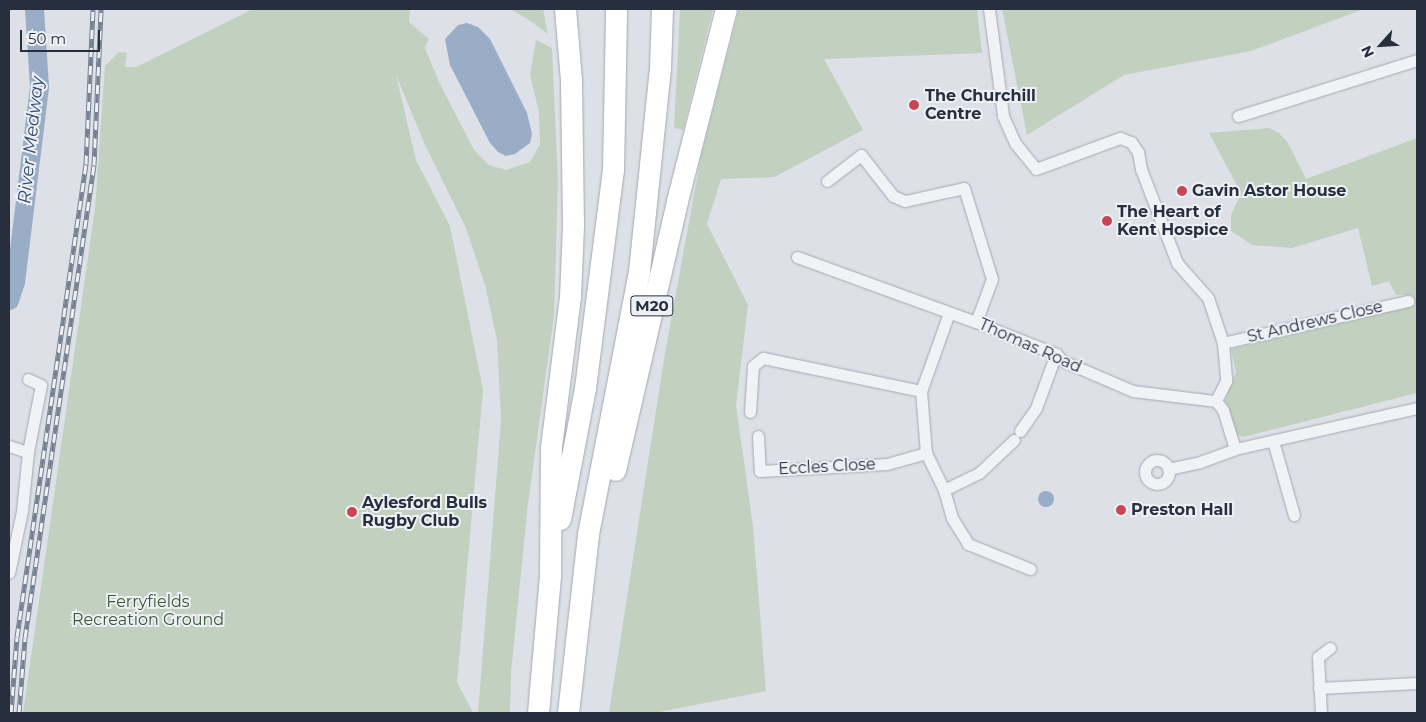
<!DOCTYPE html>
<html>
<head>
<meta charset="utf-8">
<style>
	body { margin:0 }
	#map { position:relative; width:1426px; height:722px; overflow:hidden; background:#dde1e7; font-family:Montserrat,sans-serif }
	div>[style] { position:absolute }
	.green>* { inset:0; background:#c2d0bf }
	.water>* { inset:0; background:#99adc6 }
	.round { border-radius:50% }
	.river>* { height:19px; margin:-9.5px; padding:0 9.5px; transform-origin:9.5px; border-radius:9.5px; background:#99adc6 }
	.roads { filter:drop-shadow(0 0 1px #a3a8b1) drop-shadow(0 0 1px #a3a8b1) }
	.minor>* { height:11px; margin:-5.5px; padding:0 5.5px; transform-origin:5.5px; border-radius:5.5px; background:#f0f2f5 }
	.minor>.ring { margin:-5.5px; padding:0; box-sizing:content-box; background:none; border:11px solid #f0f2f5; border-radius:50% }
	.motorway>* { height:21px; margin:-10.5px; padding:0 10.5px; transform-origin:10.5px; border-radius:10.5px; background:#fff }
	.rail>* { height:5px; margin-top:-2.5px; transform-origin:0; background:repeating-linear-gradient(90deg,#edf0f5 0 9px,#778090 0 18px); box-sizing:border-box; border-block:1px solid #778090 }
	.dots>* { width:14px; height:14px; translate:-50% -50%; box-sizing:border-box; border:2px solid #edf0f5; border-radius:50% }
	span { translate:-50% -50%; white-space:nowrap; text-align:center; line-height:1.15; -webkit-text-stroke:4px #edf0f5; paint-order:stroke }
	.shield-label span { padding:1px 4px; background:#edf0f5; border:1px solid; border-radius:4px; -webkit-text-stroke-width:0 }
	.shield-label { font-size:15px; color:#272e3d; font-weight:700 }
	.poi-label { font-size:16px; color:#272e3d; font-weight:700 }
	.left { translate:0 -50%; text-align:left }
	.street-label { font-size:16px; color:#272e3d }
	.park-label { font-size:16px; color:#3a5835 }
	.water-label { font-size:18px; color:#334b6f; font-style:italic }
	.frame { position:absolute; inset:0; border:10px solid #272e3d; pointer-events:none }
	.north { position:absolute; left:1356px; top:20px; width:50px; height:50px; -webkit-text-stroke:4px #edf0f5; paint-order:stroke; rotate:244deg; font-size:14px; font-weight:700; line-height:20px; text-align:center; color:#272e3d }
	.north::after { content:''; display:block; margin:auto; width:18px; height:22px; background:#272e3d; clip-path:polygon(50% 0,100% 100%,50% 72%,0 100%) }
	.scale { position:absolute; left:20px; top:30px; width:80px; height:22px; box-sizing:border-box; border:2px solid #272e3d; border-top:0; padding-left:6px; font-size:15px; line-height:18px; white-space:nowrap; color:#272e3d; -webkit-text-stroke:4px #edf0f5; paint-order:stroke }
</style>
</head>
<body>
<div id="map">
	<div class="green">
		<i style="clip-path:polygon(253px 9px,410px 9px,409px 22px,429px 39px,425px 48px,439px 82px,474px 150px,489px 165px,506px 170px,530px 162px,540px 144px,539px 112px,530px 75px,536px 40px,552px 48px,558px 180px,554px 315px,528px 504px,511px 673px,510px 713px,478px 713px,501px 420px,497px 340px,485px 285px,466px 228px,425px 145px,396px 75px,416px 160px,450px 226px,483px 390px,457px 682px,473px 713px,23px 713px,95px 208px,105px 66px,119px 52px,127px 53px,125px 67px,136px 67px)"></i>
		<i style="clip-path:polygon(510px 9px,543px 9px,548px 34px,526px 18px)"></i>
		<i style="clip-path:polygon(680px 9px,713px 9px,683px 130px,674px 128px)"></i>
		<i style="clip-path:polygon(739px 9px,977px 9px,982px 53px,824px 59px,863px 130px,774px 177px,721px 179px,707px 224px,748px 305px,736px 405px,753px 526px,766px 691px,654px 713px,609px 713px,664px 359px,701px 156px)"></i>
		<i style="clip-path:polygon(1002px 9px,1364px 9px,1251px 51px,1124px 75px,1027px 135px)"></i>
		<i style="clip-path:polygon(1269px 128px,1279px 133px,1288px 143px,1306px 179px,1417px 138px,1417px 393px,1243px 437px,1237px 434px,1225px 401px,1236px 372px,1231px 349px,1415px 305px,1412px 295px,1396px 295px,1389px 281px,1372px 286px,1358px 228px,1292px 248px,1252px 245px,1231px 231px,1231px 215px,1241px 193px,1209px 133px)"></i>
	</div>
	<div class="water">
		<i style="clip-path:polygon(467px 23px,478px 27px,490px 39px,527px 113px,532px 134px,530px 143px,515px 154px,506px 156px,498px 152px,490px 143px,450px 65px,445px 39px,458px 25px)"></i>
		<i class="round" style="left:1038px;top:491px;width:16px;height:16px"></i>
	</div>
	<div class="river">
		<i style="left:9px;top:300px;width:19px;rotate:-72deg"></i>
		<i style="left:15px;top:282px;width:197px;rotate:-83deg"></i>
		<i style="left:39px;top:86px;width:77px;rotate:-93.7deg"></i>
	</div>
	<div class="roads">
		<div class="minor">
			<i style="left:989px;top:9px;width:108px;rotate:82.5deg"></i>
			<i style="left:1003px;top:116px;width:30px;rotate:66deg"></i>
			<i style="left:1015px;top:143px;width:33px;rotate:51deg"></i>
			<i style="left:1036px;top:169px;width:90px;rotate:-20.3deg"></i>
			<i style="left:1120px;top:138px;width:12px;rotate:20deg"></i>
			<i style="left:1131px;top:142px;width:12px;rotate:55deg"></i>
			<i style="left:1138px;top:152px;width:17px;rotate:80deg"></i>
			<i style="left:1141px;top:169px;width:101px;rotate:69deg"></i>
			<i style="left:1177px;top:263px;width:47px;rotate:48.5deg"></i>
			<i style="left:1208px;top:298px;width:47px;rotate:71.6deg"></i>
			<i style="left:1223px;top:343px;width:38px;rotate:85deg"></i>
			<i style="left:1226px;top:381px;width:22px;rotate:117deg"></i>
			<i style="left:1238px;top:116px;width:188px;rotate:-17.4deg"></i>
			<i style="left:827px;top:181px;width:43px;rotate:-37.4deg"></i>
			<i style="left:861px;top:155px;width:52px;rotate:52deg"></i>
			<i style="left:893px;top:196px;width:13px;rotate:23deg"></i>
			<i style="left:905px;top:201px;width:60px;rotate:-12.4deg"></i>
			<i style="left:964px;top:188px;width:95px;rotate:72.9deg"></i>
			<i style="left:992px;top:279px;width:46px;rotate:110.4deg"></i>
			<i style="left:797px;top:257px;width:190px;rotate:20deg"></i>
			<i style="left:976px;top:322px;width:86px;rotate:21.8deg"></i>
			<i style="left:1056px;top:354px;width:10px;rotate:45deg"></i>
			<i style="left:1063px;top:361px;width:76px;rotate:23.2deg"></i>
			<i style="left:1133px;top:391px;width:84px;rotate:6.9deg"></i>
			<i style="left:1216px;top:401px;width:11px;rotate:52deg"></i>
			<i style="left:1223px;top:410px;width:41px;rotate:72.9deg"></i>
			<i style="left:949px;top:313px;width:83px;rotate:109.7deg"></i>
			<i style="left:921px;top:391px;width:62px;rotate:85.4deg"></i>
			<i style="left:926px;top:453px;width:41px;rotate:64.1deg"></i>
			<i style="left:944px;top:490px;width:29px;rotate:74deg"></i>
			<i style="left:952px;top:518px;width:31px;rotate:58deg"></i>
			<i style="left:968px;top:544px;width:67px;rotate:22deg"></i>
			<i style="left:1223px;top:343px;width:190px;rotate:-12.8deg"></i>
			<i style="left:28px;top:379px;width:14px;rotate:25deg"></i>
			<i style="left:41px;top:385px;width:68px;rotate:101deg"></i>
			<i style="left:750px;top:412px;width:46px;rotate:-86.3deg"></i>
			<i style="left:753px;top:366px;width:13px;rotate:-39deg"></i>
			<i style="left:763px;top:358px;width:161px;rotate:11.8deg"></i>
			<i style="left:1020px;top:431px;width:28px;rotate:-55deg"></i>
			<i style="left:1036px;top:408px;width:58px;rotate:-69.7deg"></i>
			<i style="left:758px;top:436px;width:35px;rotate:87deg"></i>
			<i style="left:760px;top:471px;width:127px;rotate:-3.2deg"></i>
			<i style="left:887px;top:464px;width:41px;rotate:-15.8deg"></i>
			<i style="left:1273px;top:441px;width:77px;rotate:74.2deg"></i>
			<i style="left:9px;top:446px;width:20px;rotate:18deg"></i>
			<i style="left:28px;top:452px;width:59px;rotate:95.8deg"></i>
			<i style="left:22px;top:511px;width:63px;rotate:101.8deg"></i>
			<i class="ring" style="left:1145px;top:460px;width:13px;height:13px"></i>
			<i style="left:1168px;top:469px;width:33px;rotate:-12deg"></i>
			<i style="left:1200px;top:462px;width:37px;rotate:-20deg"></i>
			<i style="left:1235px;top:449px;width:187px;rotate:-12.7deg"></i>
			<i style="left:944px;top:490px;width:39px;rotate:-26deg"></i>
			<i style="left:979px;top:473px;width:48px;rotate:-43.3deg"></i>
			<i style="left:1319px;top:688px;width:98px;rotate:-2.9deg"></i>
			<i style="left:1321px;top:713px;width:56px;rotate:-93.1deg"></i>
			<i style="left:1318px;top:657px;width:15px;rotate:-37deg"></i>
		</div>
		<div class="motorway">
			<i style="left:615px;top:470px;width:276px;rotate:-77deg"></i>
			<i style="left:677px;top:201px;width:198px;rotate:-75.7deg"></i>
			<i style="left:560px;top:519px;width:133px;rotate:-79.2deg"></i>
			<i style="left:585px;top:388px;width:220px;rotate:-82.7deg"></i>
			<i style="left:613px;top:170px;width:161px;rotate:-88.9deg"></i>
			<i style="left:538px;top:713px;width:139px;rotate:-85deg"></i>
			<i style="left:550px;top:575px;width:128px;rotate:-89.6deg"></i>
			<i style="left:551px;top:447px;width:151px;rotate:-82.8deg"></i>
			<i style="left:570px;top:297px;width:72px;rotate:-87.6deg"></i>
			<i style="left:573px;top:225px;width:145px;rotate:-90.8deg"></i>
			<i style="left:571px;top:80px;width:71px;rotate:-94.8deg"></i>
			<i style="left:568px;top:713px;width:180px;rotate:-83.6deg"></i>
			<i style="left:588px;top:534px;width:268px;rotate:-79deg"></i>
			<i style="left:639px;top:271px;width:203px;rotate:-84.1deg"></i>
			<i style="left:660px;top:69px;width:60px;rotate:-88.1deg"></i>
		</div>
	</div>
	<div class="rail">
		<i style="left:11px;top:713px;width:76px;rotate:-85.5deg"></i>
		<i style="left:17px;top:637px;width:478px;rotate:-81.7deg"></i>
		<i style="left:86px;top:164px;width:155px;rotate:-87.4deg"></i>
		<i style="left:19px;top:713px;width:75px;rotate:-85.4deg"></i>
		<i style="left:25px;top:638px;width:478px;rotate:-81.7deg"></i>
		<i style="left:94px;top:165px;width:156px;rotate:-87.4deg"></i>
	</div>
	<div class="dots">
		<i style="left:914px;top:105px;background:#c94553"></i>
		<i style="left:1182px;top:191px;background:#c94553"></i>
		<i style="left:1107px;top:221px;background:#c94553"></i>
		<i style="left:1121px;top:510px;background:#c94553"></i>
		<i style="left:352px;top:512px;background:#c94553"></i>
	</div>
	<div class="shield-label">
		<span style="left:652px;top:306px">M20</span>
	</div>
	<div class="poi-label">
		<span class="left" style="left:925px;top:105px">The Churchill<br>Centre</span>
		<span class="left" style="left:1192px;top:191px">Gavin Astor House</span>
		<span class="left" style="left:1117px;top:221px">The Heart of<br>Kent Hospice</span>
		<span class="left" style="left:362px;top:512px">Aylesford Bulls<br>Rugby Club</span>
		<span class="left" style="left:1131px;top:510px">Preston Hall</span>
	</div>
	<div class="street-label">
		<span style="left:1315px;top:322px;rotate:-13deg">St Andrews Close</span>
		<span style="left:1030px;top:346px;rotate:24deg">Thomas Road</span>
		<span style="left:827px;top:467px;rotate:-3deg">Eccles Close</span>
	</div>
	<div class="park-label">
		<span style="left:148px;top:611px">Ferryfields<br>Recreation Ground</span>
	</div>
	<div class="water-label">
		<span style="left:31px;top:140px;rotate:-84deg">River Medway</span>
	</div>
	<div class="frame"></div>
	<div class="north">N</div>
	<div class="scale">50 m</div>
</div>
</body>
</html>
